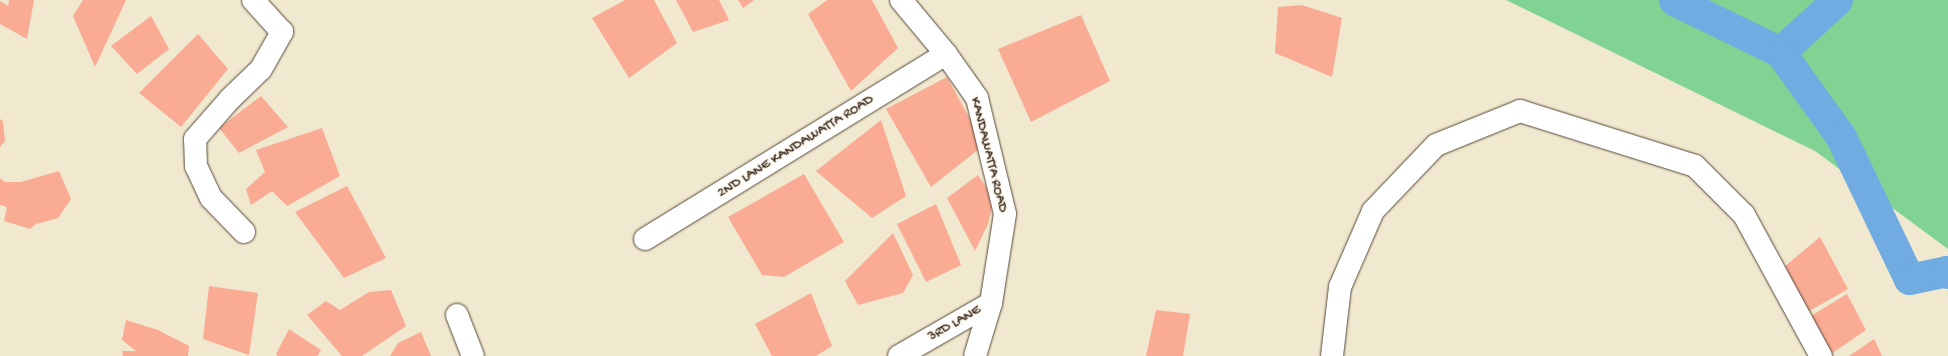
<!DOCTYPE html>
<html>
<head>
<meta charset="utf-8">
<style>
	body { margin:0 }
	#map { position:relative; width:1948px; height:356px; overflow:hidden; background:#f1e9cf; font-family:"Gochi Hand",sans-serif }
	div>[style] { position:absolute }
	.green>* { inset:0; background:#81d394 }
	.canal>* { height:31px; margin:-15.5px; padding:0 15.5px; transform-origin:15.5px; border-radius:15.5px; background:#70abe1 }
	.building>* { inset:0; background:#f9ab94 }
	.roads { filter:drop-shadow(0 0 1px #564739) drop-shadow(0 0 1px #564739) }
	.street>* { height:22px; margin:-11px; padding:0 11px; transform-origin:11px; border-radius:11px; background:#fff }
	span { translate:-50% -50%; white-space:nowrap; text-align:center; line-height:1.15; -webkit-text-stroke:3px #fbf7ec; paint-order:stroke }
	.street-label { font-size:14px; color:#3b2a1e }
</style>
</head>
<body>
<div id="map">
	<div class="green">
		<i style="clip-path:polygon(1506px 0,1948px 0,1948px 249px,1815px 151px)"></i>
	</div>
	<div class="canal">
		<i style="left:1674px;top:0;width:118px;rotate:26.1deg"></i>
		<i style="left:1780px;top:52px;width:77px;rotate:-42.4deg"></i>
		<i style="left:1780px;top:52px;width:105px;rotate:54.3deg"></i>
		<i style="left:1841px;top:137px;width:157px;rotate:64.4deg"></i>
		<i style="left:1909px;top:279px;width:38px;rotate:-12deg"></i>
		<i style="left:1946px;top:271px;width:3px;rotate:45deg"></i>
	</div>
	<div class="building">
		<i style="clip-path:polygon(9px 0,34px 0,27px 39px,0 24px,0 1px,8px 6px)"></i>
		<i style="clip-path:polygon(83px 0,126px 0,95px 67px,73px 16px)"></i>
		<i style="clip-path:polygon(625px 0,654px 0,677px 43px,629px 78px,592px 18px)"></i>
		<i style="clip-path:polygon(676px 0,719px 0,729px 20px,693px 32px)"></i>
		<i style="clip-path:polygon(738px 0,754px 0,743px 8px)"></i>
		<i style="clip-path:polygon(827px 0,872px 0,898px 48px,851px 91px,808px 14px)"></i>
		<i style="clip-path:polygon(1302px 5px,1342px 18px,1332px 77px,1275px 53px,1278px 7px)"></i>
		<i style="clip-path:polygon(1081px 15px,1110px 81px,1031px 122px,998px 49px)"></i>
		<i style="clip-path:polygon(151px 16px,169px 49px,137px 74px,111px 46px)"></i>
		<i style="clip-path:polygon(198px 34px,228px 69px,181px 127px,139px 93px)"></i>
		<i style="clip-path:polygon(947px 77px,984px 145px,931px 187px,886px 109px)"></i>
		<i style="clip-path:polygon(261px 96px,288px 127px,239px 153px,219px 128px)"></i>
		<i style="clip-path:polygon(0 119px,3px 121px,5px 141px,0 147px)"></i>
		<i style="clip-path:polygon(881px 120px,906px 196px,872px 218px,816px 171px)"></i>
		<i style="clip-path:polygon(322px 128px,340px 176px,287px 206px,272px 191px,251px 205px,246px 189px,265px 172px,256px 150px)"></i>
		<i style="clip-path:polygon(59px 171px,71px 199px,58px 218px,36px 224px,30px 229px,4px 221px,7px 207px,0 205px,0 178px,5px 182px,21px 182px)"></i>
		<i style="clip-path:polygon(804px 174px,844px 242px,784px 277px,762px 275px,728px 217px)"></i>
		<i style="clip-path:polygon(978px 175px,994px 199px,988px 224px,975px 251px,947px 198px)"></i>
		<i style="clip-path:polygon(347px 186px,386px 258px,344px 278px,295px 212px)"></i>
		<i style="clip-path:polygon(936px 204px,961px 265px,926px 282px,897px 224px)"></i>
		<i style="clip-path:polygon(893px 233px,913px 275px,903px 293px,858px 305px,845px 281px)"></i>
		<i style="clip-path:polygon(1820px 237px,1848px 289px,1804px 314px,1778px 272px)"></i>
		<i style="clip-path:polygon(209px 286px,258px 293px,249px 355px,203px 339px)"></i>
		<i style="clip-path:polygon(391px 290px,406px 326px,362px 356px,342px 356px,307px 315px,326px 301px,340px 310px,369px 292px)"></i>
		<i style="clip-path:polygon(811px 293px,832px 346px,816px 356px,772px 356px,755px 324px)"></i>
		<i style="clip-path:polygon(1847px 294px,1866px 330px,1828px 356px,1806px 319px)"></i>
		<i style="clip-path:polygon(1156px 310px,1190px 314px,1183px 356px,1146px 356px)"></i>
		<i style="clip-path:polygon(126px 320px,158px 330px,189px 346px,188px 356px,123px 356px,122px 351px,136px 351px,122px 340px)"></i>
		<i style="clip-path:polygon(289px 329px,321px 350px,317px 356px,278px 356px,276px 354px)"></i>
		<i style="clip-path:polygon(421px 332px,431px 356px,390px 356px,398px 343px)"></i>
		<i style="clip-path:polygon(1874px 339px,1882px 356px,1849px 356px)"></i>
	</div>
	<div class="roads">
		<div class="street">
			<i style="left:901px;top:0;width:70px;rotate:50.2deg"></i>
			<i style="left:946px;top:54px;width:54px;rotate:54.8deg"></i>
			<i style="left:977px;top:98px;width:119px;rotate:76.4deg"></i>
			<i style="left:1005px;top:214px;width:90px;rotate:98.9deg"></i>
			<i style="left:991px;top:303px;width:55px;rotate:106.8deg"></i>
			<i style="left:244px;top:232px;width:47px;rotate:-134.1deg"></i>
			<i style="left:211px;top:198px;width:35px;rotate:-115deg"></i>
			<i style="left:196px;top:166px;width:27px;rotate:-92deg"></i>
			<i style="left:195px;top:139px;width:53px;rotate:-48.8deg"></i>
			<i style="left:230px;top:99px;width:43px;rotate:-44.1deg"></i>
			<i style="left:261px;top:69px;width:43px;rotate:-60.4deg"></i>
			<i style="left:282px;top:32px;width:43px;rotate:-132.2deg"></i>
			<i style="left:645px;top:239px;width:353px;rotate:-31.6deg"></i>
			<i style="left:457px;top:315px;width:44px;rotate:68.7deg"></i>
			<i style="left:899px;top:356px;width:106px;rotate:-29.9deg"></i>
			<i style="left:1332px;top:356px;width:69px;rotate:-83.4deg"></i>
			<i style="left:1340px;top:287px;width:83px;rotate:-66.5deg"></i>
			<i style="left:1373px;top:211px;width:91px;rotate:-46.3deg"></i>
			<i style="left:1436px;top:145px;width:91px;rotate:-22deg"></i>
			<i style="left:1520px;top:111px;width:183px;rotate:17.4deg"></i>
			<i style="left:1695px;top:166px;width:69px;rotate:45deg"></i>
			<i style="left:1744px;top:215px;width:161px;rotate:61.4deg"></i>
		</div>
	</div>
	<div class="street-label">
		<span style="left:796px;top:147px;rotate:-32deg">2ND LANE KANDAWATTA ROAD</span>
		<span style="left:988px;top:155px;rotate:76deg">KANDAWATTA ROAD</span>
		<span style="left:955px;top:324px;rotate:-30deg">3RD LANE</span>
	</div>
</div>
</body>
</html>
